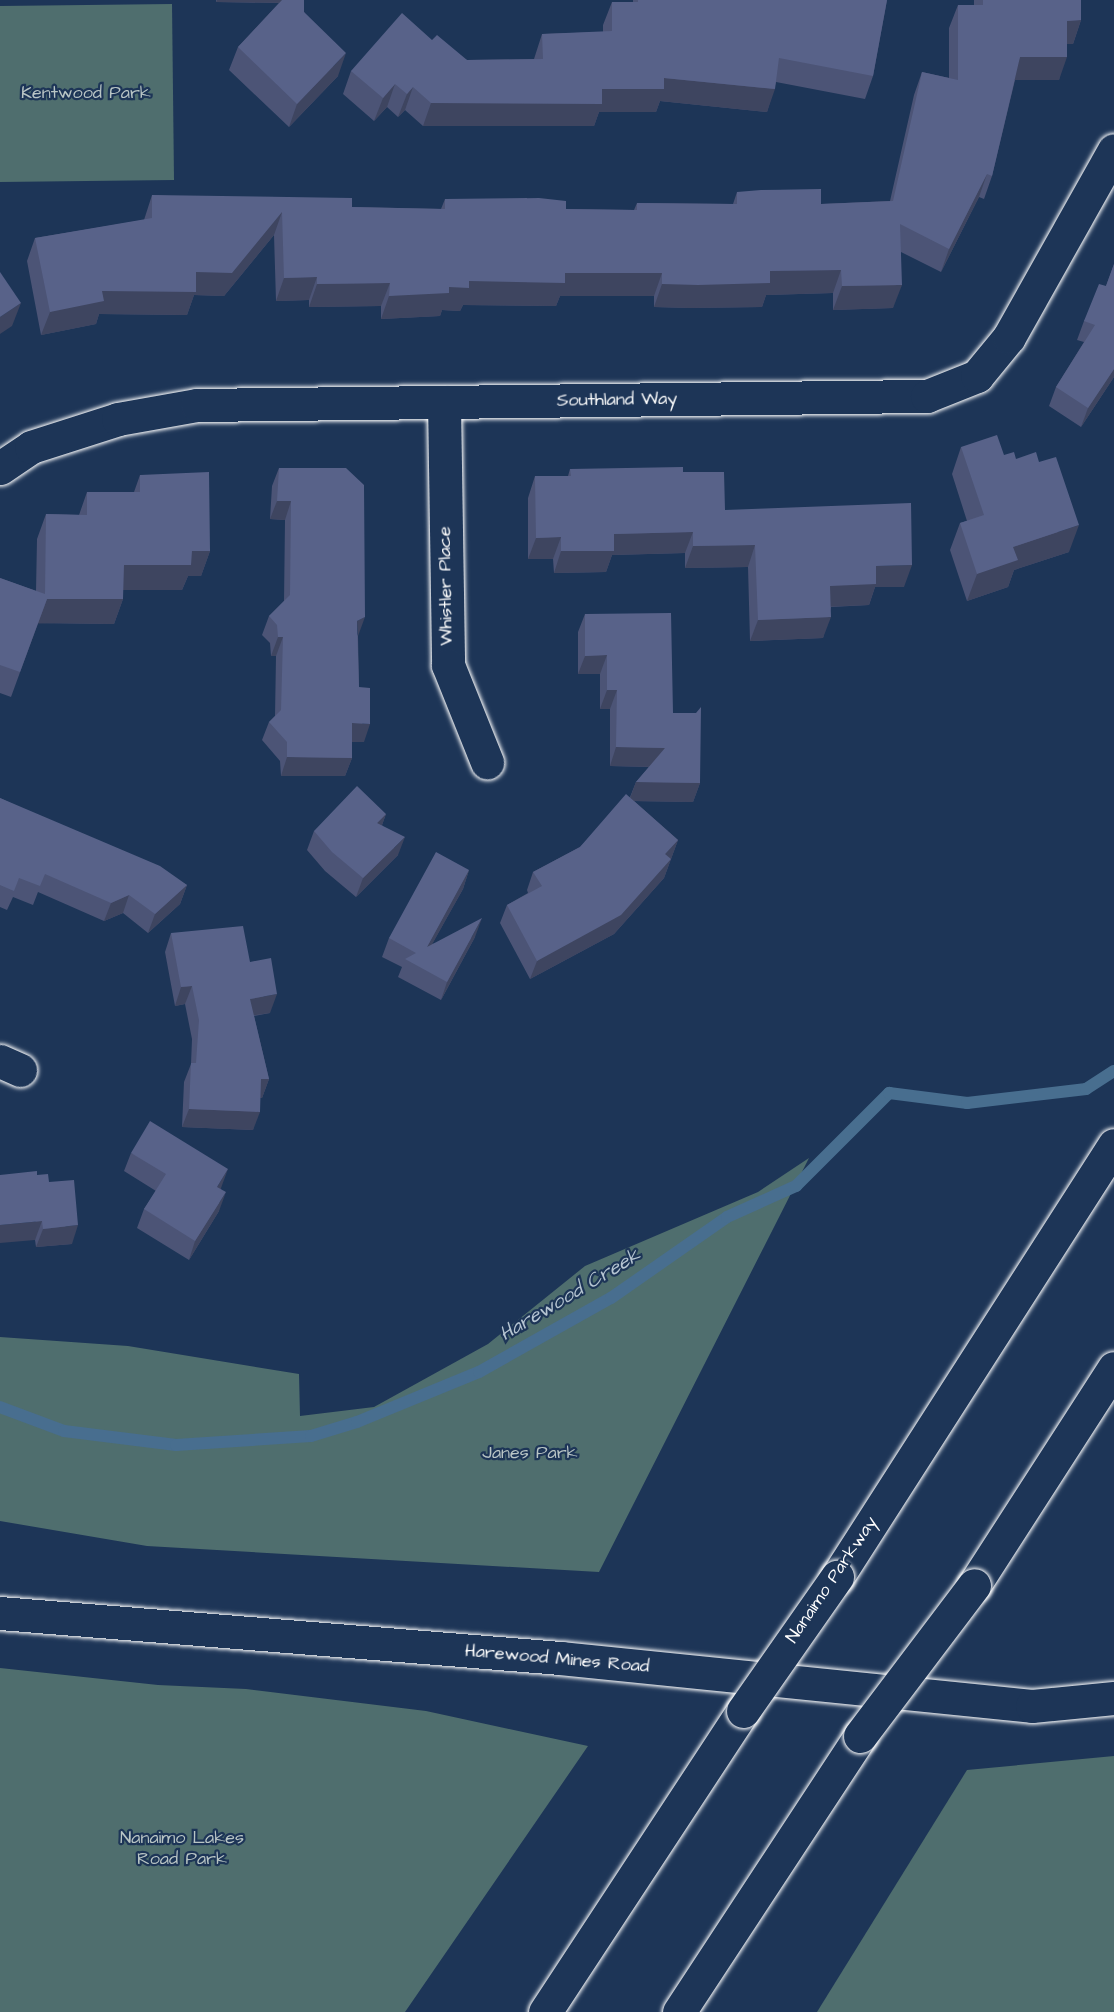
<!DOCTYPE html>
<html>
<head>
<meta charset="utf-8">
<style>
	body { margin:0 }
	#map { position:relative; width:1114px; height:2012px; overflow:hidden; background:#1d3557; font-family:"Architects Daughter",sans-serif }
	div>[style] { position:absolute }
	.green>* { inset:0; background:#4f6e6e }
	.stream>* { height:12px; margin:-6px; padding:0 6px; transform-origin:6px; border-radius:6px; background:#486e8f }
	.roads { filter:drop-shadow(0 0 2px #fff) drop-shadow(0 0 2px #fff) }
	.minor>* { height:33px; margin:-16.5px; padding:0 16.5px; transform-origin:16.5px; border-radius:16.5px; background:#1d3557 }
	.motorway>* { height:33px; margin:-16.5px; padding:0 16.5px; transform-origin:16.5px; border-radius:16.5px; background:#1d3557 }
	.bridges { filter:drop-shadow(0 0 2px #fff) drop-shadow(0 0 2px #fff) }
	.motorway-bridge>* { height:33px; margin:-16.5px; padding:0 16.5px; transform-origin:16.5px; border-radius:16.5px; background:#1d3557 }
	.wall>* { inset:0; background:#4c5476 }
	.shaded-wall>* { inset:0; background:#3e4560 }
	.building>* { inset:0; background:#586289 }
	span { translate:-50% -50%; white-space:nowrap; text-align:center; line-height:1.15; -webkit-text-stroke:4.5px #1d3557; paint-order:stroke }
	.park-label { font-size:18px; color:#b9c5c5 }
	.street-label { font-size:18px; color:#fff }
	.water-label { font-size:20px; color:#b6c5d2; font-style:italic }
</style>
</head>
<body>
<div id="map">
	<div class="green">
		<i style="clip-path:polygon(172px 4px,174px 180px,0 182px,0 6px)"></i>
		<i style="clip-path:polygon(809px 1158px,599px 1572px,147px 1546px,0 1521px,0 1337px,128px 1346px,299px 1374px,300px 1416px,374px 1407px,488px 1344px,585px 1266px,758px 1192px)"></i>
		<i style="clip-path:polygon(0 1668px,158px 1685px,246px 1689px,426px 1711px,588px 1746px,405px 2012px,0 2012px)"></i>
		<i style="clip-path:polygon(1114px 1756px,1114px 2012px,817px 2012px,967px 1770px)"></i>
	</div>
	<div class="stream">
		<i style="left:0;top:1407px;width:68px;rotate:20.6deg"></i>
		<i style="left:64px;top:1431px;width:113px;rotate:7.1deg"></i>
		<i style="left:176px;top:1445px;width:135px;rotate:-3.8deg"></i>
		<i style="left:311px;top:1436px;width:48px;rotate:-16.9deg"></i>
		<i style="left:357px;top:1422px;width:132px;rotate:-22.3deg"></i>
		<i style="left:479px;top:1372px;width:151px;rotate:-29.3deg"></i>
		<i style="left:611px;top:1298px;width:141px;rotate:-34.9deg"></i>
		<i style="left:727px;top:1217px;width:76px;rotate:-24.2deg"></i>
		<i style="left:796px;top:1186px;width:132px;rotate:-45deg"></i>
		<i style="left:889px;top:1093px;width:79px;rotate:7.3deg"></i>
		<i style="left:967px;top:1103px;width:120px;rotate:-6.7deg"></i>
		<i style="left:1086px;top:1089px;width:33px;rotate:-33deg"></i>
	</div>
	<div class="roads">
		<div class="minor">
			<i style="left:444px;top:402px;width:263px;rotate:89.1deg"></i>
			<i style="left:448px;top:665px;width:105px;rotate:68.1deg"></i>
			<i style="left:0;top:468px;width:37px;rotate:-34deg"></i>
			<i style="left:31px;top:447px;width:91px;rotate:-17.8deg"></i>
			<i style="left:118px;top:419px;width:80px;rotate:-10deg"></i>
			<i style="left:197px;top:405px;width:730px;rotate:-0.71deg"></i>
			<i style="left:927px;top:396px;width:54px;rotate:-21.8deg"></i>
			<i style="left:977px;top:376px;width:50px;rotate:-50.6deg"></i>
			<i style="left:1009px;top:337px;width:214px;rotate:-60.7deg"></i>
			<i style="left:0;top:1061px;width:22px;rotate:24deg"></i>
			<i style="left:0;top:1613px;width:562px;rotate:4.59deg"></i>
			<i style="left:560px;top:1658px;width:474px;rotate:5.8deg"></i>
			<i style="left:1032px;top:1706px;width:82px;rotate:-5.6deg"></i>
		</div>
		<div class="motorway">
			<i style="left:837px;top:1577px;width:513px;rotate:-57.33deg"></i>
			<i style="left:974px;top:1585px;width:258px;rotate:-57.2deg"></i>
			<i style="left:545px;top:2012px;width:360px;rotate:-56.7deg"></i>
			<i style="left:679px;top:2012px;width:330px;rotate:-56.7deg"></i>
		</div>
	</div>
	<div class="bridges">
		<div class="motorway-bridge">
			<i style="left:743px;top:1711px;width:164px;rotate:-55deg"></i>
			<i style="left:860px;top:1736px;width:189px;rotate:-52.9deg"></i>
		</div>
	</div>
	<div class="wall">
		<i style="clip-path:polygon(216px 0,304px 0,304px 12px,338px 76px,289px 127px,229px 70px,238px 47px,279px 3px,216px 2px)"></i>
		<i style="clip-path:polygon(633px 0,887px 0,873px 76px,865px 99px,776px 82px,767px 112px,660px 101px,656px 112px,599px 112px,594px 126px,423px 126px,405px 110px,398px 117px,387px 107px,374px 121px,343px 94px,351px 71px,432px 40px,467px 60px,534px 59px,542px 34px,603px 32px,603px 25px,612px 2px,633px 2px)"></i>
		<i style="clip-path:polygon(974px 0,1081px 0,1081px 20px,1073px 44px,1067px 44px,1059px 80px,1015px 80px,992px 176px,984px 199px,979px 197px,941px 272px,901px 252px,893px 308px,833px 310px,833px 293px,766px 295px,762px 307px,690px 308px,654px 307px,654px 296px,560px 296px,556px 306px,463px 305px,460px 311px,442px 310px,440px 316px,381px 319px,381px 306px,309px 307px,309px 300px,276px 301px,274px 235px,224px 296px,194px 295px,187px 315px,99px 314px,96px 324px,41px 335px,27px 261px,35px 238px,144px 220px,152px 195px,352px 207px,441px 209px,445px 199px,566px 209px,634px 210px,637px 203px,733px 204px,737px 192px,821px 204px,890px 201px,914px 95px,922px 72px,949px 78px,949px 28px,958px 5px,974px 5px)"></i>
		<i style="clip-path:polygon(1114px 264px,1114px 377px,1081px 427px,1049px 406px,1056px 387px,1084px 342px,1077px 340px,1084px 321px,1106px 286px)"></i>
		<i style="clip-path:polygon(961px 447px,1016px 459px,1069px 552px,1014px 570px,1008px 587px,967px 601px,950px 550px,960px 523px,967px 521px,952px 474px)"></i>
		<i style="clip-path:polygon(279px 468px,358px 636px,359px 687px,364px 742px,352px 742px,352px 758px,345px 776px,281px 776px,280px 761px,262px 740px,269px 722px,275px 716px,276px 656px,271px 656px,270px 643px,262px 635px,269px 616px,284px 601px,285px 520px,270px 519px,272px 486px)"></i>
		<i style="clip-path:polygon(570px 469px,683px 472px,725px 510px,904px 587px,875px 587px,869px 605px,831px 607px,823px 638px,750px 641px,748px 567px,685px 568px,685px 553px,612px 555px,606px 572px,554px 573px,553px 559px,528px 559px,528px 498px,535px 476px,568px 476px)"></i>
		<i style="clip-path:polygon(140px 475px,210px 551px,201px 576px,188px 576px,182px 590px,123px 590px,123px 599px,114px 624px,38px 623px,11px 697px,0 693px,0 578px,36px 591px,37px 539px,46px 514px,79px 515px,87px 492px,134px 492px)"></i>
		<i style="clip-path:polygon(585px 614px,673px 713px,700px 783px,693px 802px,634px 801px,678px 840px,664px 878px,614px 934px,530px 979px,500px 923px,507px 905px,528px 893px,527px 890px,533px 872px,580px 847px,630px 797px,636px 782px,649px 767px,610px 766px,610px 709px,600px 709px,600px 674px,578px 674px,578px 632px)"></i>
		<i style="clip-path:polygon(0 798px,187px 885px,180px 904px,148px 933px,123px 913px,104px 921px,38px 892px,33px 905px,13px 897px,7px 910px,0 907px)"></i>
		<i style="clip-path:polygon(386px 814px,382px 825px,398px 855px,356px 897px,325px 871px,307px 850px,314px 831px)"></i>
		<i style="clip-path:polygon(469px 870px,463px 889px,432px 944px,475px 937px,441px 1000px,398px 977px,402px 967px,382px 957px,389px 938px)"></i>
		<i style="clip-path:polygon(171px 933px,250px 962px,270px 1013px,254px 1016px,269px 1079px,262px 1098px,260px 1098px,253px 1130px,182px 1127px,184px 1082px,191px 1064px,192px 1039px,185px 1004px,175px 1006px,165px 952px)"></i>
		<i style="clip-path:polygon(131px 1153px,221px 1188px,220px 1189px,219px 1211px,189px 1260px,137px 1228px,144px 1209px,156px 1191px,124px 1171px)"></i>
		<i style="clip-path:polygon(37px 1175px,49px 1182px,72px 1244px,36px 1247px,35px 1240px)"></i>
	</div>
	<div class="shaded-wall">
		<i style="clip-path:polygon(217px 0,294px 0,293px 3px,216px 2px)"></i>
		<i style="clip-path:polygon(1081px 20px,1073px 44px,1058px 44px,1067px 21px)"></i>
		<i style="clip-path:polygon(346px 53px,338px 76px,289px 127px,297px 104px)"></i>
		<i style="clip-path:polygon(1020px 57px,1067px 57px,1059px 80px,1012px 80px)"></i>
		<i style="clip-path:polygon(664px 78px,775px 89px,767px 112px,660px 101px,656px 112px,599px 112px,594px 126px,423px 126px,431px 103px,602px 89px)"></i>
		<i style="clip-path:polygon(395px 84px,387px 107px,374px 121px,383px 98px)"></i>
		<i style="clip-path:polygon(413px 87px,405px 110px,398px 117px,407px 94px)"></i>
		<i style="clip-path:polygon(987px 174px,979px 197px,941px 272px,949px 249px)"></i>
		<i style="clip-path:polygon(282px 212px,274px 235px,224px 296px,194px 295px,187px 315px,99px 314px,96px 324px,41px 335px,50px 312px,102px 291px,196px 272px)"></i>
		<i style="clip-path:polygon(841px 270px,833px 293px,766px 295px,762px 307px,690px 308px,654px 307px,662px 284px,770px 271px)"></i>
		<i style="clip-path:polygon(565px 273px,662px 273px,654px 296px,560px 296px,556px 306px,463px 305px,460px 311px,442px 310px,440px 316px,381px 319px,389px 296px,449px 287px,469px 281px)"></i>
		<i style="clip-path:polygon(317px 277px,309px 300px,276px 301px,284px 278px)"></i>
		<i style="clip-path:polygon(390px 283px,381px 306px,309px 307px,317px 284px)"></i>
		<i style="clip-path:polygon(902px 285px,893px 308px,833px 310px,842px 286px)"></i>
		<i style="clip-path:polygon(21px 303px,12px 326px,0 334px,0 317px)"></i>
		<i style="clip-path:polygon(1114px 369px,1114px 377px,1081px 427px,1088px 408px)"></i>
		<i style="clip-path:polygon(277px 501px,291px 501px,285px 520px,270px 519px)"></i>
		<i style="clip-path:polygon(1079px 525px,1069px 552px,1014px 570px,1008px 587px,967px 601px,977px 574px,1013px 547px)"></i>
		<i style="clip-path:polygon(693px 532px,685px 553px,612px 555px,606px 572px,554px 573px,561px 551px,614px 534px)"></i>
		<i style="clip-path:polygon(561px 537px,553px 559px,528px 559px,536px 538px)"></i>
		<i style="clip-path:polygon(755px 545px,748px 567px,685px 568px,693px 546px)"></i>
		<i style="clip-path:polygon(192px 551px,210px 551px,201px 576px,188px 576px,182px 590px,115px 590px,124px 565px)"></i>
		<i style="clip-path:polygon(912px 565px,904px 587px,875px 587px,869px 605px,822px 607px,830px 586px,876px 566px)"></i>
		<i style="clip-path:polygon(47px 599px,123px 599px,114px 624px,38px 623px,11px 697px)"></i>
		<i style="clip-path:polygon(365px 617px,358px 636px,357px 621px)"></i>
		<i style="clip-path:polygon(831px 617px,823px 638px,750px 641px,758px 620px)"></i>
		<i style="clip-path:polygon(278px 637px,283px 637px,276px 656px,271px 656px)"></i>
		<i style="clip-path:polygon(607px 655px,600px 674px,578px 674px,585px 656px)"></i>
		<i style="clip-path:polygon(607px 690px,617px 690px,610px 709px,600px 709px)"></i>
		<i style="clip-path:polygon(352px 723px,370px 724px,364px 742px,346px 742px)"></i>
		<i style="clip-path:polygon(616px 747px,665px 748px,658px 767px,610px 766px)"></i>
		<i style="clip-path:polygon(287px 757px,352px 758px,345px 776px,281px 776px)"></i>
		<i style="clip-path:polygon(636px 782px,700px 783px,693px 802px,629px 801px)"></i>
		<i style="clip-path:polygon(386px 814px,379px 833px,377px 823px)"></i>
		<i style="clip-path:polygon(405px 837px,398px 855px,356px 897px,363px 878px)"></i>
		<i style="clip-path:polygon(678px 840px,664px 878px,614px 934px,530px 979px,537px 961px,665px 854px)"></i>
		<i style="clip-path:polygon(469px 870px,463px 889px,420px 966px,427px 947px)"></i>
		<i style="clip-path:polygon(187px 885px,180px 904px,148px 933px,155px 914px)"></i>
		<i style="clip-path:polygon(129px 895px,123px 913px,104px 921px,111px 903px)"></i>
		<i style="clip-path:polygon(482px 918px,475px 937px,441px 1000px,447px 982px)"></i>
		<i style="clip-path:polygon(192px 986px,185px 1004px,175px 1006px,181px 987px)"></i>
		<i style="clip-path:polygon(277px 994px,270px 1013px,243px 1017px,250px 999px)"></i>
		<i style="clip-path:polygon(261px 1079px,269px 1079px,262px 1098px,254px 1098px)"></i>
		<i style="clip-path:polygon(189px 1109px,260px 1112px,253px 1130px,182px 1127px)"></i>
		<i style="clip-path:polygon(228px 1169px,221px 1188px,210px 1205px,217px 1187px)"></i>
		<i style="clip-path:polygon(226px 1192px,219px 1211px,189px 1260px,195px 1241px)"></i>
		<i style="clip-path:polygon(42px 1221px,35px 1240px,0 1243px,0 1225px)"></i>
		<i style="clip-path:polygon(78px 1225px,72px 1244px,36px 1247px,43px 1229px)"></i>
	</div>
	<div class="building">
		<i style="clip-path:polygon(282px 0,304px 0,304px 12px,346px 53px,297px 104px,238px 47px)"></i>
		<i style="clip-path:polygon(638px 0,887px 0,873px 76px,779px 58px,775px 89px,664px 78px,664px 89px,602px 89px,602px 104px,431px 103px,413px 87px,407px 94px,395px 84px,383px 98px,351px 71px,402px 13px,432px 40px,437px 35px,467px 60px,543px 59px,542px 34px,612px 31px,612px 2px,638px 2px)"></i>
		<i style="clip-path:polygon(983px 0,1081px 0,1081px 20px,1067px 21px,1067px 57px,1020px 57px,992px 176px,987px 174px,949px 249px,900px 224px,902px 285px,842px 286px,841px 270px,770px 271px,770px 283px,698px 285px,662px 284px,662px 273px,565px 273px,565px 283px,469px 281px,469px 288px,449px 287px,449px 293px,389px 296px,390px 283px,317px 284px,317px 277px,284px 278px,282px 212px,232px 273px,196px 272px,196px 292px,102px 291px,104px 301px,50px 312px,35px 238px,152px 218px,152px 195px,352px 198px,352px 207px,445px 209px,445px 199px,539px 198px,566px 201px,566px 209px,637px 210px,637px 203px,737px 204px,737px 192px,761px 190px,821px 189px,821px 204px,893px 201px,922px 72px,958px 80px,958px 5px,983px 5px)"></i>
		<i style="clip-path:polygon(1114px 264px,1114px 369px,1088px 408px,1056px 387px,1095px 325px,1084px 321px,1099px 284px,1106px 286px)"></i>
		<i style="clip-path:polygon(0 272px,21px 303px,0 317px)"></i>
		<i style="clip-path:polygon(997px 435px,1004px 455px,1014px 452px,1016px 459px,1036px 452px,1039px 462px,1056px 457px,1079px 525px,1013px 547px,1018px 560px,977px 574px,960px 523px,984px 515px,961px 447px)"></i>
		<i style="clip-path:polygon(683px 467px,683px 472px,724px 472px,725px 510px,911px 503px,912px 565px,876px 566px,876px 584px,830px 586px,831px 617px,758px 620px,755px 545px,693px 546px,693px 532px,614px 534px,614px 551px,561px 551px,561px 537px,536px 538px,535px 476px,571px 476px,570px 469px)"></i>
		<i style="clip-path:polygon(279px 468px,346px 468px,364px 485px,365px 617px,357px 621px,359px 687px,370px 688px,370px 724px,352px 723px,352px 758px,287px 757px,287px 742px,269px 722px,281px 710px,283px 637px,278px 637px,277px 625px,269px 616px,290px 595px,291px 501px,277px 501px)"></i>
		<i style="clip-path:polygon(209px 472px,210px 551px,192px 551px,191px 565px,124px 565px,123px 599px,47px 599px,20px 672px,0 665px,0 578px,45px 594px,46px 514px,87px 515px,87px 492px,140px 492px,140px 475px)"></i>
		<i style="clip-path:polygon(671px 613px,673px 713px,696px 713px,701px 707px,700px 783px,636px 782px,665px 748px,616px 747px,617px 690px,607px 690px,607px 655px,585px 656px,585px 614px)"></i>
		<i style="clip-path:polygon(357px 786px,386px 814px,377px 823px,405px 837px,363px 878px,332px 852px,314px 831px)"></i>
		<i style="clip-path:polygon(626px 794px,678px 840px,665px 854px,671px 859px,621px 915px,537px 961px,507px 905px,542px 886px,533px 872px,580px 847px)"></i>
		<i style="clip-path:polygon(0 798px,160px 866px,187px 885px,155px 914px,129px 895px,111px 903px,45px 874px,40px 886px,19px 878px,14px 891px,0 885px)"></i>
		<i style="clip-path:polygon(436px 852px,469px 870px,427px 947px,482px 918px,447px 982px,405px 959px,416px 953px,389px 938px)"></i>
		<i style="clip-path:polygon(243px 926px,250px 962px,271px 958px,277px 994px,250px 999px,269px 1079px,261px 1079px,260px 1112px,189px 1109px,191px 1063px,196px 1063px,199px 1020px,192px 986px,181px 987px,171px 933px)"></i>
		<i style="clip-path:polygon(150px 1121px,228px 1169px,217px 1187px,226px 1192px,195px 1241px,144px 1209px,166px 1174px,131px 1153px)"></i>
		<i style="clip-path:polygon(37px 1171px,37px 1175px,48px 1174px,49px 1182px,74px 1180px,78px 1225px,43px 1229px,42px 1221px,0 1225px,0 1175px)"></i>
	</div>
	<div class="park-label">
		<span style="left:86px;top:93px">Kentwood Park</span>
		<span style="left:530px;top:1453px">Janes Park</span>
		<span style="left:182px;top:1849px">Nanaimo Lakes<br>Road Park</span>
	</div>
	<div class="street-label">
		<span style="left:617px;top:400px;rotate:-1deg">Southland Way</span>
		<span style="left:446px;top:586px;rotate:-91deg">Whistler Place</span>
		<span style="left:832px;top:1580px;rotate:-56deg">Nanaimo Parkway</span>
		<span style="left:557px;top:1659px;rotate:5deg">Harewood Mines Road</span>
	</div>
	<div class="water-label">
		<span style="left:570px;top:1295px;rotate:-31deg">Harewood Creek</span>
	</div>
</div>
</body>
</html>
